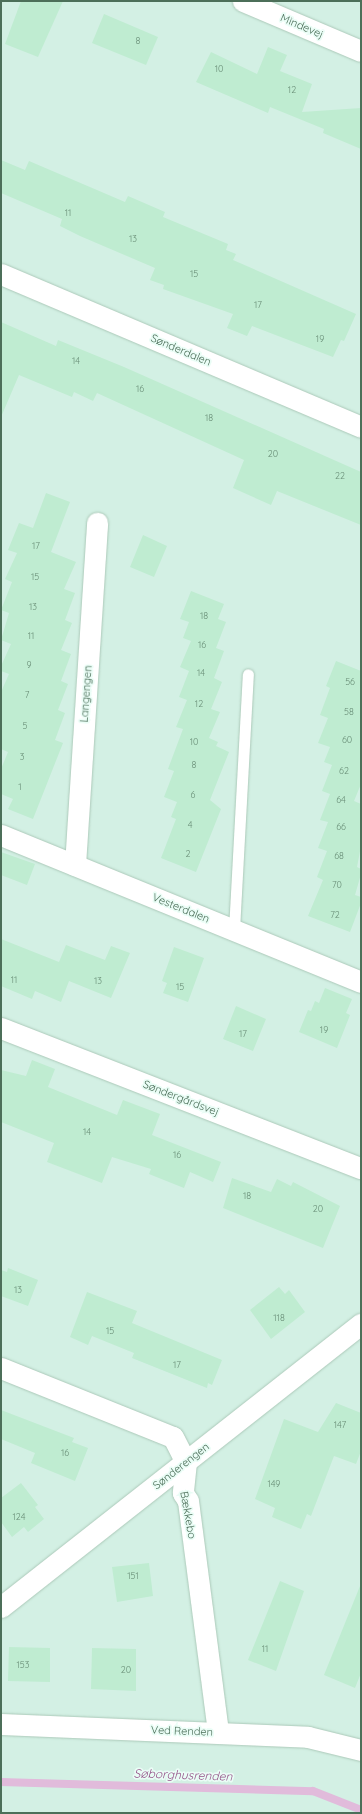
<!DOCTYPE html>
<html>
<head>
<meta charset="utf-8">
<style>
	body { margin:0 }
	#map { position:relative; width:362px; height:1814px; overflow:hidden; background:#e4faf2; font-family:Quicksand,sans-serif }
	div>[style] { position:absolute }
	.residential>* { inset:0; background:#d3f0e4 }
	.stream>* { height:8px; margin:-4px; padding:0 4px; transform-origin:4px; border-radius:4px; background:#e1bbdb }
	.building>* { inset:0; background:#bfecd1 }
	.roads { filter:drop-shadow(0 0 1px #acc9b9) drop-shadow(0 0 1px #acc9b9) }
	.lane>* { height:11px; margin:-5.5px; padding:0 5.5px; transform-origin:5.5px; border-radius:5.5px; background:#fff }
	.street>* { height:21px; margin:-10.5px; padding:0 10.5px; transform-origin:10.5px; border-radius:10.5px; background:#fff }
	span { translate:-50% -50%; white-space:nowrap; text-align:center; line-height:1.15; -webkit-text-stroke:3.5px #eafdf6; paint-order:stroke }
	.number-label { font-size:9px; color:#698e77 }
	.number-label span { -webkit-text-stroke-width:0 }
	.street-label { font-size:11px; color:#4c6f59 }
	.water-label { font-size:12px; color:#945288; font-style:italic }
	.frame { position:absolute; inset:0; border:2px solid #4c6f59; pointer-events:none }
</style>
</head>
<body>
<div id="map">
	<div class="residential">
		<i style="clip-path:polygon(1px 1px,361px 1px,361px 1813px,1px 1813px)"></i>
	</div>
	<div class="stream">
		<i style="left:1px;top:1782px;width:312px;rotate:1.7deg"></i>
		<i style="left:313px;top:1791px;width:52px;rotate:21.6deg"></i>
	</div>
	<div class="building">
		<i style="clip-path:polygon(21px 1px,63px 1px,38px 57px,5px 44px)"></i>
		<i style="clip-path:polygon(104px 14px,158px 37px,146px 65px,92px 43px)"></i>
		<i style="clip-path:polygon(268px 47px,287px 55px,280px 71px,312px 84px,302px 112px,361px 108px,361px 149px,323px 133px,324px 129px,270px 107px,268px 113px,196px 82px,211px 52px,257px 74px)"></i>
		<i style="clip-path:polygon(1px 160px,25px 170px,29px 161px,125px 202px,128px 196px,165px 212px,163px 217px,228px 244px,226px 250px,236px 254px,233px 260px,356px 314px,344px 341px,341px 340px,333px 357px,252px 326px,247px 336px,227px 328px,233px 314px,163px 289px,164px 285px,150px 280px,155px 268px,80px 236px,60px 226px,62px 219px,1px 193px)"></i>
		<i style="clip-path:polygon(1px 322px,56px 346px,58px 340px,124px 367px,361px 472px,361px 525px,277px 491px,271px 505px,233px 488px,244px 460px,97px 393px,93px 401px,74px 392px,72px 397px,19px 375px,1px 417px)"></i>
		<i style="clip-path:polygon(46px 493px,70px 502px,51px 552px,76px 562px,64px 589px,75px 593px,65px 620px,72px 623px,61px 650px,71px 654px,61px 681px,68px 684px,58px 710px,65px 713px,55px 740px,63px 743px,33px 819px,8px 809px,13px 799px,1px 794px,1px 769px,8px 752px,1px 749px,1px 692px,9px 674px,1px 671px,1px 666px,11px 644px,1px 640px,9px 613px,1px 610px,12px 582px,5px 579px,17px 553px,8px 550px,19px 523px,33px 528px)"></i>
		<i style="clip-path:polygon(143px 535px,167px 546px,154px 577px,130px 567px)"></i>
		<i style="clip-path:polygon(191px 591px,224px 604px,218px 619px,226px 622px,216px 648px,224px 651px,214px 678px,222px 682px,211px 709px,220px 712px,209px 738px,218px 742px,216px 746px,229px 752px,210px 800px,221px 809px,196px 872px,161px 858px,176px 819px,171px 817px,177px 802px,164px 797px,174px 771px,168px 769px,183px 729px,176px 727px,187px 700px,179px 697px,189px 671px,180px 667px,191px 641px,183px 638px,189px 622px,180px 619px)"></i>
		<i style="clip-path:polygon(336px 661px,361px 671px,361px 784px,354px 801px,361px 804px,361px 846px,357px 867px,361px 869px,361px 874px,355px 895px,361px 897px,361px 903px,350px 932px,308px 916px,323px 880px,317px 877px,327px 851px,318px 848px,328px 822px,320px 820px,330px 794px,322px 791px,332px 765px,324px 762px,330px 747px,318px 743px,328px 718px,320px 715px,330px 688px,326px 686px)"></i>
		<i style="clip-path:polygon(1px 852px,35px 864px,27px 885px,1px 875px)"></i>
		<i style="clip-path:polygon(1px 939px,59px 962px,66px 945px,105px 960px,111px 946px,130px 953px,111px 998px,69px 981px,61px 1002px,35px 991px,32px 999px,1px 986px)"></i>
		<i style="clip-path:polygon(174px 947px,204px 958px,188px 1002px,163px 993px,167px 983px,162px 981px)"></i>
		<i style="clip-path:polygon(325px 988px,352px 999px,346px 1013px,350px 1015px,337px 1048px,299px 1032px,308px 1010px,311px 1011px,315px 1001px,319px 1003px)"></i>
		<i style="clip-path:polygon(236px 1006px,266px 1019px,253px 1051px,223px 1039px)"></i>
		<i style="clip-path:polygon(32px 1060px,55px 1069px,48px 1087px,117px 1115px,123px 1100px,160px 1114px,152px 1135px,221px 1162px,213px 1182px,190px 1172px,184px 1188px,149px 1174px,151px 1169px,112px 1157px,102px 1183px,47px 1162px,54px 1143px,1px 1122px,1px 1070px,26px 1076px)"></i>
		<i style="clip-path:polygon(232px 1178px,271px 1192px,277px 1179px,291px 1186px,293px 1182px,340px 1206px,323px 1248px,223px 1208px)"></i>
		<i style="clip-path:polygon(8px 1268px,38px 1280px,28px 1306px,1px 1296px,1px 1270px,7px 1272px)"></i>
		<i style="clip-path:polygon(279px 1287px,285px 1294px,289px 1290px,305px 1312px,271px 1339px,250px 1310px)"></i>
		<i style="clip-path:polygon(87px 1292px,137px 1311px,132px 1323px,222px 1360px,212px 1385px,208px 1383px,207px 1388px,132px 1358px,134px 1353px,92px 1336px,88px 1345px,70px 1337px)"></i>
		<i style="clip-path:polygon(336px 1403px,361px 1413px,361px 1451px,356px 1464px,334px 1456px,311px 1516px,307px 1514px,301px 1529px,272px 1517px,275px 1508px,255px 1499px,284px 1419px,318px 1432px)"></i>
		<i style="clip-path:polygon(1px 1410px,74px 1438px,72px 1442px,88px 1448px,75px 1481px,31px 1463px,35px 1453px,1px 1439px)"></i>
		<i style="clip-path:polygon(21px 1483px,38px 1505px,35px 1507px,44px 1519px,28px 1532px,24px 1527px,12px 1537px,1px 1522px,1px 1498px)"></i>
		<i style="clip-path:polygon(149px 1563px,153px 1596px,117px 1602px,112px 1567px)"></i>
		<i style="clip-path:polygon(280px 1581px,304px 1591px,276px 1671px,248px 1660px)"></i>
		<i style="clip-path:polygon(360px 1586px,361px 1673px,355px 1688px,324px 1675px)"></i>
		<i style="clip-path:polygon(9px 1647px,50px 1648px,50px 1682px,8px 1681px)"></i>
		<i style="clip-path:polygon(92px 1648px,136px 1649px,136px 1691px,91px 1689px)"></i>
	</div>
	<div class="roads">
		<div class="lane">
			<i style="left:234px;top:930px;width:256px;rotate:-86.9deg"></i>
		</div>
		<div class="street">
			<i style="left:243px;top:1px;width:128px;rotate:23deg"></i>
			<i style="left:1px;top:274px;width:391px;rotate:23deg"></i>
			<i style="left:1px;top:835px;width:389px;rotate:22.2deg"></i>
			<i style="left:75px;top:865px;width:343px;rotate:-86.3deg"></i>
			<i style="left:1px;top:1028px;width:386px;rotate:21.3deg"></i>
			<i style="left:1px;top:1368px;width:185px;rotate:21.9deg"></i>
			<i style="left:173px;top:1437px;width:28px;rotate:63deg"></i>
			<i style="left:186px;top:1462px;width:31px;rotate:96deg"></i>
			<i style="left:183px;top:1493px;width:9px;rotate:58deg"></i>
			<i style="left:188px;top:1501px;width:233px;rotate:82.6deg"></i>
			<i style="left:1px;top:1607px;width:458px;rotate:-38.2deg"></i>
			<i style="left:1px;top:1724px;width:307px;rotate:2.4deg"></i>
			<i style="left:308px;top:1737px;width:55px;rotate:13.8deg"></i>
		</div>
	</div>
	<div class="number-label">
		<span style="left:138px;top:41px">8</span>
		<span style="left:219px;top:69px">10</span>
		<span style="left:292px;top:90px">12</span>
		<span style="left:68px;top:213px">11</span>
		<span style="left:133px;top:239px">13</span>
		<span style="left:194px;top:274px">15</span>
		<span style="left:258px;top:305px">17</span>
		<span style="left:320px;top:339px">19</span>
		<span style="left:76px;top:361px">14</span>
		<span style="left:140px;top:389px">16</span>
		<span style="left:209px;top:418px">18</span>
		<span style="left:273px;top:454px">20</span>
		<span style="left:340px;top:476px">22</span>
		<span style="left:36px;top:546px">17</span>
		<span style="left:35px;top:577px">15</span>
		<span style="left:33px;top:607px">13</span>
		<span style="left:204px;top:616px">18</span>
		<span style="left:31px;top:636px">11</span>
		<span style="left:202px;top:645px">16</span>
		<span style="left:29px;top:665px">9</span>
		<span style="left:201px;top:673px">14</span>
		<span style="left:350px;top:682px">56</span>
		<span style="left:27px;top:695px">7</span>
		<span style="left:199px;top:704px">12</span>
		<span style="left:349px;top:712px">58</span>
		<span style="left:25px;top:726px">5</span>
		<span style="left:347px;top:740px">60</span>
		<span style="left:194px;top:742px">10</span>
		<span style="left:22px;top:757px">3</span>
		<span style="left:194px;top:765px">8</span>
		<span style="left:344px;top:771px">62</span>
		<span style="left:20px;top:787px">1</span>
		<span style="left:193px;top:795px">6</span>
		<span style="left:341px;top:800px">64</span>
		<span style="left:190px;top:825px">4</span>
		<span style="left:341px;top:827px">66</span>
		<span style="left:188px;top:854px">2</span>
		<span style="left:339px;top:856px">68</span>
		<span style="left:337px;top:885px">70</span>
		<span style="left:335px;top:915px">72</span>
		<span style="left:14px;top:980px">11</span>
		<span style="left:98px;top:981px">13</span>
		<span style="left:180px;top:987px">15</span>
		<span style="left:324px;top:1030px">19</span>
		<span style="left:243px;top:1034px">17</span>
		<span style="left:87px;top:1132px">14</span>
		<span style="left:177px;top:1155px">16</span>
		<span style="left:247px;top:1196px">18</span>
		<span style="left:318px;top:1209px">20</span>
		<span style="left:18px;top:1290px">13</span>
		<span style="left:279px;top:1318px">118</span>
		<span style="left:110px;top:1331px">15</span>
		<span style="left:177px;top:1365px">17</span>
		<span style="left:340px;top:1425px">147</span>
		<span style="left:65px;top:1453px">16</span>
		<span style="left:274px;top:1484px">149</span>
		<span style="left:19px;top:1517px">124</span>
		<span style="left:133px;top:1576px">151</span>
		<span style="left:265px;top:1649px">11</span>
		<span style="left:23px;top:1665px">153</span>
		<span style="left:126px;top:1670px">20</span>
	</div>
	<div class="street-label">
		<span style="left:302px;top:26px;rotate:23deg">Mindevej</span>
		<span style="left:181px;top:350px;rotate:23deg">Sønderdalen</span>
		<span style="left:86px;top:694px;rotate:-86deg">Langengen</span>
		<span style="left:181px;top:908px;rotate:22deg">Vesterdalen</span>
		<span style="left:181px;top:1098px;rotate:21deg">Søndergårdsvej</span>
		<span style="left:181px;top:1466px;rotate:-38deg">Sønderengen</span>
		<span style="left:188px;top:1515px;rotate:80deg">Bækkebo</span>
		<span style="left:182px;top:1731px;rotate:2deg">Ved Renden</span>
	</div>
	<div class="water-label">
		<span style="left:183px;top:1775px;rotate:2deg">Søborghusrenden</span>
	</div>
	<div class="frame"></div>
</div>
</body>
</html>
